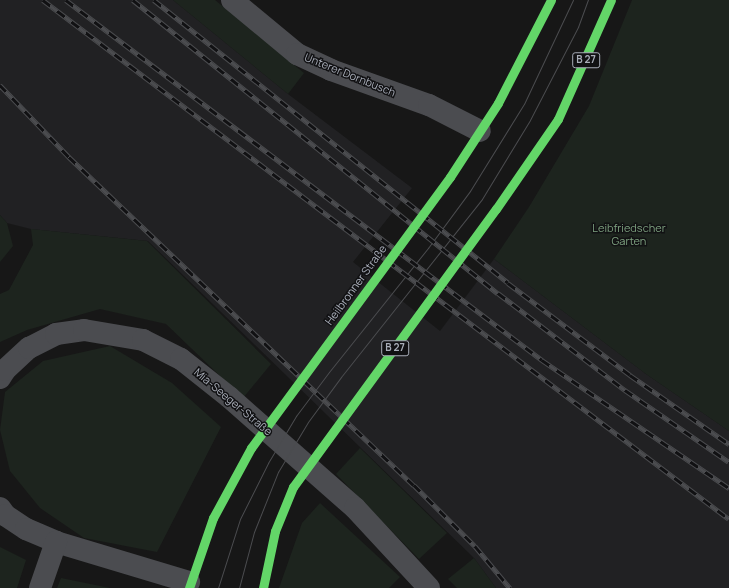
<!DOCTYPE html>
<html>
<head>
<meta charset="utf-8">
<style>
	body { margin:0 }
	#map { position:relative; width:729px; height:588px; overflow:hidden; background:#171717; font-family:Manrope,sans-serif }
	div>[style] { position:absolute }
	.built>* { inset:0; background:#212123 }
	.green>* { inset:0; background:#1d241e }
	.street>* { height:22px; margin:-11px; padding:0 11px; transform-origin:11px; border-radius:11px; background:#4b4c50 }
	.fast>* { height:9px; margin:-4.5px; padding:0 4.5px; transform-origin:4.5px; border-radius:4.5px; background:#63d668 }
	.tram>* { height:1px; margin:-0.5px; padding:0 0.5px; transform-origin:0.5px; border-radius:0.5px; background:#4b4c4f }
	.rail>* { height:4.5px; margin-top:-2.25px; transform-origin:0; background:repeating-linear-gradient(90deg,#111113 0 9px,#4b4c4f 0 18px); box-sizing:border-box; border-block:1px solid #4b4c4f }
	.fast-bridge>* { height:9px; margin:-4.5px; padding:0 4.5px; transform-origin:4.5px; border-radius:4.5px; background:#63d668 }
	span { translate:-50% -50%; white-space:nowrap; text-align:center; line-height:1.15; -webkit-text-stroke:3px #111113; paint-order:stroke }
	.shield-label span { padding:1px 3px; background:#111113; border:1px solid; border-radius:3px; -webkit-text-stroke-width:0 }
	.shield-label { font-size:10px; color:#a8adb8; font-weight:700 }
	.street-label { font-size:11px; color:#a8adb8 }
	.park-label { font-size:11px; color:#7fa381 }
</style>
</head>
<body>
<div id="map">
	<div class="built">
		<i style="clip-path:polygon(0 0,173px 0,288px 94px,412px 188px,353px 262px,440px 331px,494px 259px,646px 374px,729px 431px,729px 588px,496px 588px,474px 558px,148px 241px,31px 229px,7px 223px,0 215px)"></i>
	</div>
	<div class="green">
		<i style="clip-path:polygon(173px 0,215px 0,304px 73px,288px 94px)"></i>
		<i style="clip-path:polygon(632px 0,729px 0,729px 431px,646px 374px,494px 259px,529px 207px,589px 106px)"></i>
		<i style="clip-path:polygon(0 215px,7px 223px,13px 246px,0 262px)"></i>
		<i style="clip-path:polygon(31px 229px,147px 241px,271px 364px,243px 398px,166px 324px,100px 309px,27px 330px,0 342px,0 294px,9px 290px,33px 245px)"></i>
		<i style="clip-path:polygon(110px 346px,172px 383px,221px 427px,157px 552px,84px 538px,40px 508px,10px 471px,0 430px,5px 392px,43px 361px)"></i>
		<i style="clip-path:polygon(360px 448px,447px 533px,419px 559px,336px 474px)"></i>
		<i style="clip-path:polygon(320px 503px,400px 577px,389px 588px,279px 588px,302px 523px)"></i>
		<i style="clip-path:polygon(0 547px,26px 560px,17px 588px,0 588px)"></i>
		<i style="clip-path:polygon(474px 558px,496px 588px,457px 588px,448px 579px)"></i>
		<i style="clip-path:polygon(61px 578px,110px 588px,57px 588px)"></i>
	</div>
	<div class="street">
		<i style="left:232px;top:0;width:85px;rotate:39.7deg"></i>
		<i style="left:297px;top:54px;width:38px;rotate:25deg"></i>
		<i style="left:331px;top:70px;width:104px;rotate:19.7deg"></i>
		<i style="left:429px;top:105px;width:57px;rotate:27deg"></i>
		<i style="left:0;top:378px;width:9px;rotate:-58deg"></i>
		<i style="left:5px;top:370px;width:33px;rotate:-43deg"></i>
		<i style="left:29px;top:348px;width:30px;rotate:-27deg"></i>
		<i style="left:56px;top:334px;width:28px;rotate:-8deg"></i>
		<i style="left:84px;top:330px;width:60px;rotate:9.6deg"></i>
		<i style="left:143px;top:340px;width:42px;rotate:26.6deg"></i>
		<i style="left:181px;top:359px;width:61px;rotate:38.4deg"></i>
		<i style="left:229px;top:397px;width:168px;rotate:41.4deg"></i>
		<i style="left:355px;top:508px;width:109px;rotate:47.2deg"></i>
		<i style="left:0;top:508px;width:9px;rotate:54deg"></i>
		<i style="left:5px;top:515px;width:25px;rotate:34deg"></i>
		<i style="left:26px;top:529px;width:33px;rotate:23deg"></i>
		<i style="left:56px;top:542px;width:139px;rotate:16.7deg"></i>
		<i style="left:40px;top:588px;width:49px;rotate:-70.8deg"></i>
	</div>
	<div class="fast">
		<i style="left:450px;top:177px;width:88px;rotate:-57deg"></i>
		<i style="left:498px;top:103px;width:116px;rotate:-62.8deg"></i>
		<i style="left:496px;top:209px;width:109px;rotate:-55.4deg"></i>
		<i style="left:558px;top:119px;width:130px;rotate:-66deg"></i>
		<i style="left:189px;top:588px;width:74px;rotate:-71.1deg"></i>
		<i style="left:213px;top:518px;width:80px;rotate:-61.5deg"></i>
		<i style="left:263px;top:588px;width:58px;rotate:-78.1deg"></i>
		<i style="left:275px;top:531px;width:48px;rotate:-67.8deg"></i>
	</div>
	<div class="tram">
		<i style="left:218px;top:588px;width:72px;rotate:-72.3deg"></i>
		<i style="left:240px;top:519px;width:63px;rotate:-63.4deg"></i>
		<i style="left:268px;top:463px;width:55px;rotate:-59.2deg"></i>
		<i style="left:296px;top:416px;width:55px;rotate:-53.1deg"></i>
		<i style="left:329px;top:372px;width:159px;rotate:-51.4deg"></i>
		<i style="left:428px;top:248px;width:71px;rotate:-53.6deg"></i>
		<i style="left:470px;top:191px;width:102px;rotate:-58.2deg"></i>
		<i style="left:524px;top:104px;width:115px;rotate:-64.8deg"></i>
		<i style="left:239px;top:588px;width:58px;rotate:-75deg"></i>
		<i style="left:254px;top:532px;width:65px;rotate:-68.2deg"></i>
		<i style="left:278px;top:472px;width:58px;rotate:-59deg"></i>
		<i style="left:308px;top:422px;width:56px;rotate:-53.7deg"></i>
		<i style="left:341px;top:377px;width:227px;rotate:-51.6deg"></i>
		<i style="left:482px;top:199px;width:92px;rotate:-58.7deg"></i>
		<i style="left:530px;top:120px;width:105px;rotate:-62.7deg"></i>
		<i style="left:578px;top:27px;width:29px;rotate:-70deg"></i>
	</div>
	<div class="rail">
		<i style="left:43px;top:0;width:860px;rotate:37.11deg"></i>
		<i style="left:66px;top:0;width:597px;rotate:37.1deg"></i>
		<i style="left:542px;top:360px;width:227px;rotate:34.4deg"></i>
		<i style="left:133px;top:0;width:468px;rotate:38.8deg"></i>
		<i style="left:498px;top:293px;width:160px;rotate:37.4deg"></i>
		<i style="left:625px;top:390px;width:126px;rotate:34.7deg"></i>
		<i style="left:154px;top:0;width:453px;rotate:38.6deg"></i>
		<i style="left:508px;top:283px;width:153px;rotate:37deg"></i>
		<i style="left:630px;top:375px;width:121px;rotate:34.9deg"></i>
		<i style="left:0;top:85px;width:100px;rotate:46.2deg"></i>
		<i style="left:69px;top:157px;width:476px;rotate:43.6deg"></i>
		<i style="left:414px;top:485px;width:86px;rotate:45deg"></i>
		<i style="left:475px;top:546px;width:55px;rotate:50.2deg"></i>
	</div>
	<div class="fast-bridge">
		<i style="left:251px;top:448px;width:336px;rotate:-53.7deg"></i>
		<i style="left:293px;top:487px;width:344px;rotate:-53.9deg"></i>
	</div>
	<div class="shield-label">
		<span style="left:586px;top:60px">B 27</span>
		<span style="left:395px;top:348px">B 27</span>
	</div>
	<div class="street-label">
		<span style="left:350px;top:75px;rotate:22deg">Unterer Dornbusch</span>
		<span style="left:356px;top:285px;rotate:-54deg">Heilbronner Straße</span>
		<span style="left:233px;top:402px;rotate:40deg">Mia-Seeger-Straße</span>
	</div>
	<div class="park-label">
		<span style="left:629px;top:235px">Leibfriedscher<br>Garten</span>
	</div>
</div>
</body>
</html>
